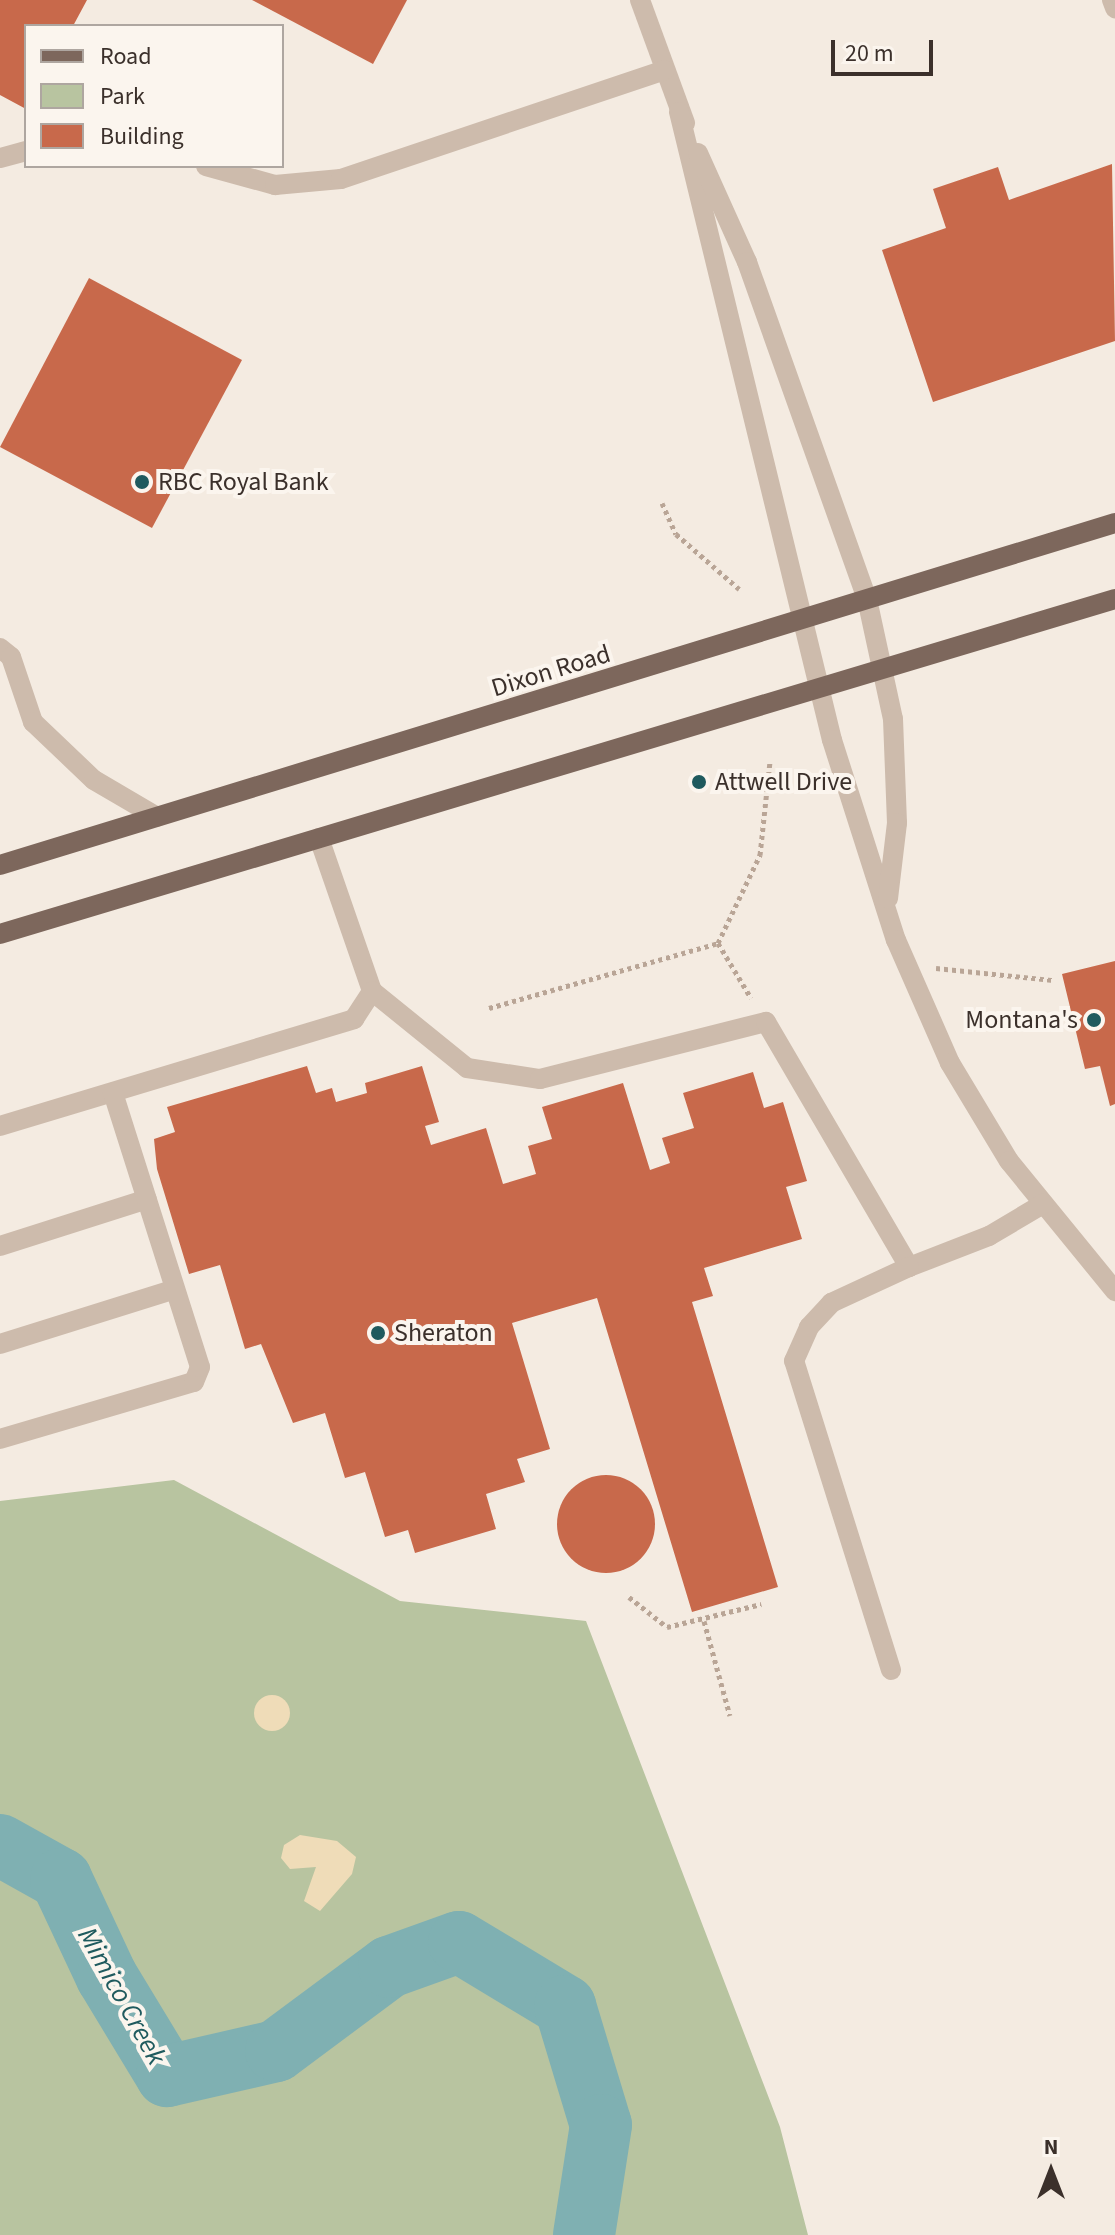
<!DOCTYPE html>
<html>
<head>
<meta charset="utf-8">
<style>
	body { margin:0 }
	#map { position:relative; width:1115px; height:2235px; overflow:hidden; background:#f4ebe1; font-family:"Source Sans 3",sans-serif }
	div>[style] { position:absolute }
	.green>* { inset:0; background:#b8c4a0 }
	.sand>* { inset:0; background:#efdcb8 }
	.round { border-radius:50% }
	.river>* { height:62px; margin:-31px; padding:0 31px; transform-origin:31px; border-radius:31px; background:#7fb0b2 }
	.building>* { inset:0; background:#c8694b }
	.path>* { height:5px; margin-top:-2.5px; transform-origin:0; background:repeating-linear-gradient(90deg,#b9a596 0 4px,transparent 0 8px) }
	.minor>* { height:20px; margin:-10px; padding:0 10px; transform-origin:10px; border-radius:10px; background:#cdbbac }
	.major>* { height:20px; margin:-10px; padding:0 10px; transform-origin:10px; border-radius:10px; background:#7d675c }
	.dots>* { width:22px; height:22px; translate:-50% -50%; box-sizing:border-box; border:4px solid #fbf5ee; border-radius:50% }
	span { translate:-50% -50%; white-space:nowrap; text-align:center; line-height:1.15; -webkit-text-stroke:8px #fbf5ee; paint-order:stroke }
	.poi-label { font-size:26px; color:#3b302b }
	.left { translate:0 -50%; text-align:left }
	.right { translate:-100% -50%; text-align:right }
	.street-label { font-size:26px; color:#3b302b }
	.water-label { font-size:28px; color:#1f5a5e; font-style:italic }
	.legend { position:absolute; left:24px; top:24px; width:260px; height:144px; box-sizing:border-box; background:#fbf5ee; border:2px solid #aea6a0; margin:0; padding:10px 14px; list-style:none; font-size:24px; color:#3b302b }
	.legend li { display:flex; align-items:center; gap:16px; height:40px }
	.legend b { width:40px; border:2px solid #aea6a0 }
	.north { position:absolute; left:1011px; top:2131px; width:80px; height:80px; -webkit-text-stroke:6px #fbf5ee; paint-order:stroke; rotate:0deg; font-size:22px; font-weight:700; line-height:32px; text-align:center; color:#3b302b }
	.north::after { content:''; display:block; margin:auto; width:28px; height:36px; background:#3b302b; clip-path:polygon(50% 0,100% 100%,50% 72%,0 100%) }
	.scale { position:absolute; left:831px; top:40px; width:102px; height:36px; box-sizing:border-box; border:4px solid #3b302b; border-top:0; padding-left:10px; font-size:24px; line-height:28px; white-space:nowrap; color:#3b302b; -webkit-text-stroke:6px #fbf5ee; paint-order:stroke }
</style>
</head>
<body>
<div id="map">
	<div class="green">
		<i style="clip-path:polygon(174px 1480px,400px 1601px,586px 1621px,780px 2127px,808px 2235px,0 2235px,0 1501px)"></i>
	</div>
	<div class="sand">
		<i class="round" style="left:254px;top:1695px;width:36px;height:36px"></i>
		<i style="clip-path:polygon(300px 1835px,337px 1841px,356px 1857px,352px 1874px,320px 1911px,304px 1901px,316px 1867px,290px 1869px,281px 1858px,284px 1845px)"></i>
	</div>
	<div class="river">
		<i style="left:0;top:1845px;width:70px;rotate:29.1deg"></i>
		<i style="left:61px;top:1879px;width:108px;rotate:64.9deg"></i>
		<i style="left:107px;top:1977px;width:116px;rotate:58.8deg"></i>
		<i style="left:167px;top:2076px;width:112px;rotate:-12.9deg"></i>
		<i style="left:276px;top:2051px;width:141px;rotate:-36.6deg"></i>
		<i style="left:389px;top:1967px;width:74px;rotate:-19.7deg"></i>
		<i style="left:459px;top:1942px;width:124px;rotate:31.1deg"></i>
		<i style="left:565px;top:2006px;width:124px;rotate:73.2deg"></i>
		<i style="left:601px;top:2125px;width:111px;rotate:98.8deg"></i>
	</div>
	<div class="building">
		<i style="clip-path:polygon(0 0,87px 0,73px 26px,26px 26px,26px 109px,0 95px)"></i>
		<i style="clip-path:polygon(252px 0,407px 0,373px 64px)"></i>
		<i style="clip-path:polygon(1112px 164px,1115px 341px,933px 402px,882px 250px,946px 228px,933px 189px,998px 167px,1009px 200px)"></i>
		<i style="clip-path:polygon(89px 278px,242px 360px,152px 528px,0 447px)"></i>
		<i style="clip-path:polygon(1115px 961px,1115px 1104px,1110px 1106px,1100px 1066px,1085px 1069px,1062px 974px)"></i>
		<i style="clip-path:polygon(307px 1066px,316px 1093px,332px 1088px,336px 1102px,367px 1093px,365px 1083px,422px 1066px,439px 1122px,425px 1126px,431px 1145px,486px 1128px,503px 1184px,536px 1174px,528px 1146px,552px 1139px,542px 1107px,623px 1083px,650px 1170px,670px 1163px,662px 1138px,694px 1128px,683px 1093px,753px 1072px,764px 1108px,783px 1102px,807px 1181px,786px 1187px,802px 1239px,704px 1268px,713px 1296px,692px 1302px,778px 1587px,692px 1612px,597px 1298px,512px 1323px,550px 1449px,517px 1459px,525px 1482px,486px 1494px,496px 1529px,415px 1553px,408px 1530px,385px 1537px,365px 1472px,345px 1478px,325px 1413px,293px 1423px,261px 1344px,245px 1349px,220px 1265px,189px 1274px,157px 1169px,154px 1139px,175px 1132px,167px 1107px)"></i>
		<i class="round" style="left:557px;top:1475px;width:98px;height:98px"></i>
	</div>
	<div class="path">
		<i style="left:662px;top:503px;width:34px;rotate:66deg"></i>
		<i style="left:676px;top:534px;width:84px;rotate:41.1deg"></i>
		<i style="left:718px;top:943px;width:98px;rotate:-64.5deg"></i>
		<i style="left:760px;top:855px;width:95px;rotate:-83.9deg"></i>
		<i style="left:936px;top:968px;width:118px;rotate:5.9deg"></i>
		<i style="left:489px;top:1008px;width:238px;rotate:-15.8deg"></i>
		<i style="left:718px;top:943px;width:64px;rotate:59deg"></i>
		<i style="left:629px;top:1597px;width:48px;rotate:38.3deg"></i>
		<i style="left:667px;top:1627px;width:97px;rotate:-13.7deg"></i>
		<i style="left:704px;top:1621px;width:98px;rotate:74.7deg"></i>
	</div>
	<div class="minor">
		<i style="left:640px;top:0;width:131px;rotate:69.9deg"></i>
		<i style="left:1112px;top:0;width:9px;rotate:69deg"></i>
		<i style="left:679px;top:112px;width:646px;rotate:76.31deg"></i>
		<i style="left:832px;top:740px;width:210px;rotate:72.3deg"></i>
		<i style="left:896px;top:940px;width:134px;rotate:66.3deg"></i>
		<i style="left:950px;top:1063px;width:114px;rotate:59deg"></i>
		<i style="left:1009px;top:1161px;width:168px;rotate:50.8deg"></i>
		<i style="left:698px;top:153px;width:120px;rotate:65.8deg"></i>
		<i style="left:747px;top:262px;width:358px;rotate:70.4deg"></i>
		<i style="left:867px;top:599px;width:123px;rotate:77.8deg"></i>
		<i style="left:893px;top:719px;width:104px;rotate:87.8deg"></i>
		<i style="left:897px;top:823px;width:76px;rotate:96.8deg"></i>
		<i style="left:0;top:158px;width:27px;rotate:-15deg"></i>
		<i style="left:206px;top:166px;width:72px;rotate:15.4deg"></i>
		<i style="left:275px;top:185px;width:66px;rotate:-5.2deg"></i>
		<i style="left:341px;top:179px;width:341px;rotate:-18.6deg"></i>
		<i style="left:0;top:648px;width:14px;rotate:39deg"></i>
		<i style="left:11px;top:657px;width:69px;rotate:71.3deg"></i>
		<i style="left:33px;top:722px;width:84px;rotate:43.6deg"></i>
		<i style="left:94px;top:780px;width:73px;rotate:30.4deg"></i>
		<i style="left:319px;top:838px;width:162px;rotate:70.9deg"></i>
		<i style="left:372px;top:991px;width:122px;rotate:39deg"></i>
		<i style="left:467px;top:1068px;width:74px;rotate:8.6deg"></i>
		<i style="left:540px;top:1079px;width:233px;rotate:-14.2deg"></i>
		<i style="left:766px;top:1022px;width:284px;rotate:59.7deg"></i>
		<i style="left:909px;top:1267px;width:86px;rotate:-21.2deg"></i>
		<i style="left:989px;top:1236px;width:63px;rotate:-30.7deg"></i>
		<i style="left:0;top:1126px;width:370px;rotate:-16.8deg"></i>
		<i style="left:354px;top:1019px;width:33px;rotate:-57deg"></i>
		<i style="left:0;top:1246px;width:154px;rotate:-17.7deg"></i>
		<i style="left:0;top:1344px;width:183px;rotate:-17.4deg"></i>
		<i style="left:0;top:1439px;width:202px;rotate:-16.4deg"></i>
		<i style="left:194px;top:1382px;width:16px;rotate:-68deg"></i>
		<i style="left:200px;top:1367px;width:288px;rotate:-107.6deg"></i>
		<i style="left:891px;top:1670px;width:324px;rotate:-107.4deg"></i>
		<i style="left:794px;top:1361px;width:37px;rotate:-66deg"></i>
		<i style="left:809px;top:1327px;width:33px;rotate:-47deg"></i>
		<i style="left:831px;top:1303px;width:86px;rotate:-24.8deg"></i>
	</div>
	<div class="major">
		<i style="left:0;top:865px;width:1166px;rotate:-17.05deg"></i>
		<i style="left:0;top:934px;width:1164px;rotate:-16.72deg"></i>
	</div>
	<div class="dots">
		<i style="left:142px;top:482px;background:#1f5a5e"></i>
		<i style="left:699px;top:782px;background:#1f5a5e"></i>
		<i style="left:1094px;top:1020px;background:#1f5a5e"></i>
		<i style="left:378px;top:1333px;background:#1f5a5e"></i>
	</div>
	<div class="poi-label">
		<span class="left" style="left:158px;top:482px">RBC Royal Bank</span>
		<span class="left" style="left:715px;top:782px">Attwell Drive</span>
		<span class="right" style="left:1078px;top:1020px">Montana's</span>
		<span class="left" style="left:394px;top:1333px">Sheraton</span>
	</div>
	<div class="street-label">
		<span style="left:551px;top:671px;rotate:-17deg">Dixon Road</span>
	</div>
	<div class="water-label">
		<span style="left:122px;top:1996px;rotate:61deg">Mimico Creek</span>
	</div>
	<ul class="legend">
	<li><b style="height:10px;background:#7d675c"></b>Road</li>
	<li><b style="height:22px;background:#b8c4a0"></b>Park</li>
	<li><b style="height:22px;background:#c8694b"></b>Building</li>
	</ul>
	<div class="north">N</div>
	<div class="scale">20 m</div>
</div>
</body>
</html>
